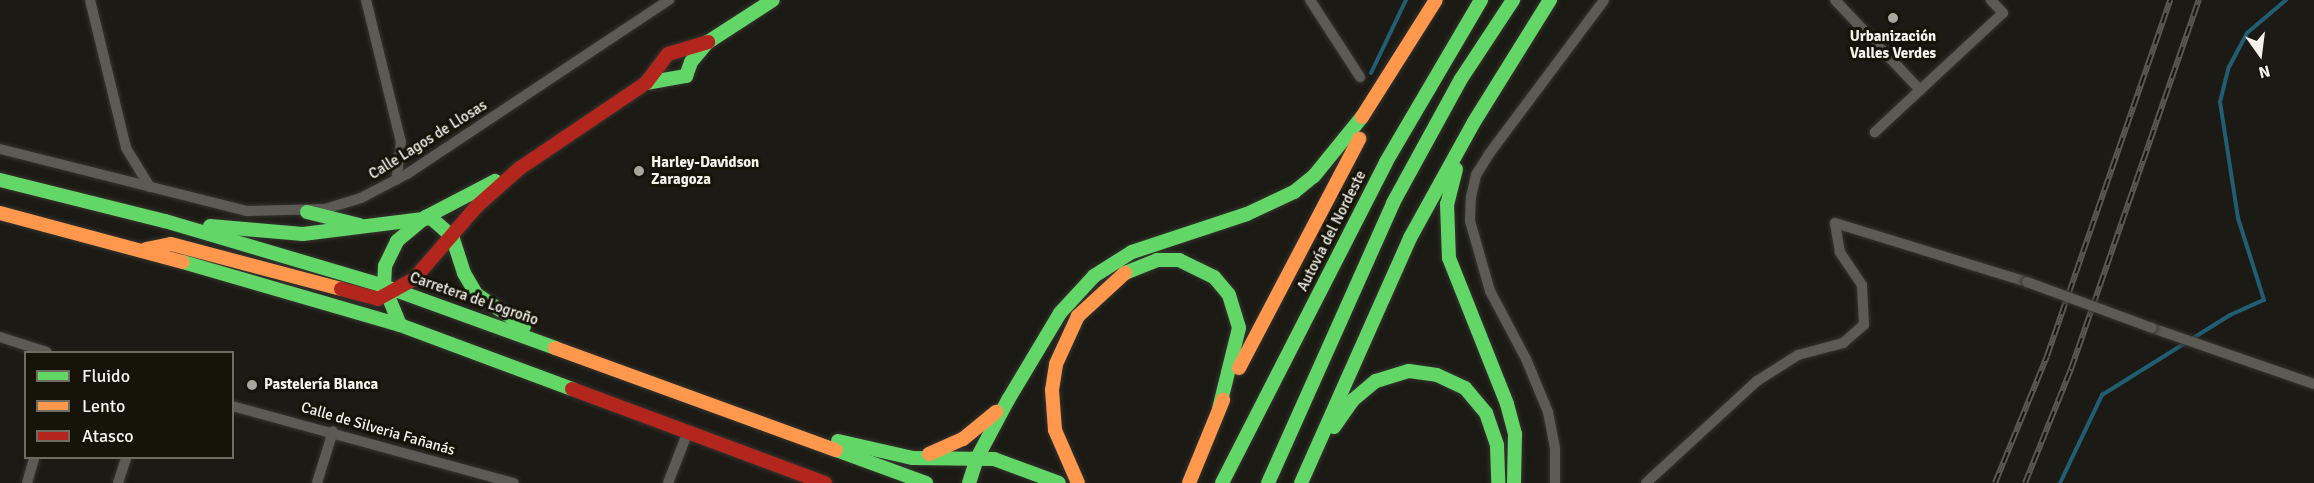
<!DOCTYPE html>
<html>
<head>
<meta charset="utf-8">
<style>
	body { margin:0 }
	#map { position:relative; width:2314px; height:483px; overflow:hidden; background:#1c1a14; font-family:Signika,sans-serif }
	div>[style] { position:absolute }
	.stream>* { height:4px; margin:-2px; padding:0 2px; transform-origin:2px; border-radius:2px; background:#225e73 }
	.roads { filter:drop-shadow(0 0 2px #34332f) drop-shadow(0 0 2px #34332f) }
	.street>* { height:10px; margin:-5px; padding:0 5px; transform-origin:5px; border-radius:5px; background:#5b5a55 }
	.fast>* { height:14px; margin:-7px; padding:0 7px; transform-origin:7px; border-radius:7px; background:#63d668 }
	.slow>* { height:14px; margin:-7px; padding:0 7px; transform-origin:7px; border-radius:7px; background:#ff974d }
	.jam>* { height:14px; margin:-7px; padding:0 7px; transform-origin:7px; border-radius:7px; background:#b3261e }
	.rail>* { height:6px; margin-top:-3px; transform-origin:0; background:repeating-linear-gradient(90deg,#161308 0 11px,#585753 0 22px); box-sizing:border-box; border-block:2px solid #585753 }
	.bridges { filter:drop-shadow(0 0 2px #34332f) drop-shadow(0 0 2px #34332f) }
	.street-bridge>* { height:10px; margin:-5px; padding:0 5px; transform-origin:5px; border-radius:5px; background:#5b5a55 }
	.dots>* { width:16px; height:16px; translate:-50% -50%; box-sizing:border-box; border:3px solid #161308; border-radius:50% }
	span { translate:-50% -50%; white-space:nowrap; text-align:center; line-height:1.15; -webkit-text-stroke:6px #161308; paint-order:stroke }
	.poi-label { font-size:15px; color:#f4f2ea; font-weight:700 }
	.left { translate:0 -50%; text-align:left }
	.street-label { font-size:15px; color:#f4f2ea }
	.legend { position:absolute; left:24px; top:351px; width:210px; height:108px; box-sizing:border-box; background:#161308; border:2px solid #6f6c62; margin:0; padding:8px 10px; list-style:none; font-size:18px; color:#f4f2ea }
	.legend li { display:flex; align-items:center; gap:12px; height:30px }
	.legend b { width:30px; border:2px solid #6f6c62 }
	.north { position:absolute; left:2230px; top:24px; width:60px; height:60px; -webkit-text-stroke:4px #161308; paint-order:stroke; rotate:166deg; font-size:16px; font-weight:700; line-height:24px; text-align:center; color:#f4f2ea }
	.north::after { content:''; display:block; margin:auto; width:21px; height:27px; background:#f4f2ea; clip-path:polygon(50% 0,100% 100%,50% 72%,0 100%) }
</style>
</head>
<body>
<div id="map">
	<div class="stream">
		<i style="left:1371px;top:73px;width:81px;rotate:-64.4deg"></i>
		<i style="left:2060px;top:483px;width:98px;rotate:-64.5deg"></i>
		<i style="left:2102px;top:395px;width:151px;rotate:-32deg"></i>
		<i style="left:2230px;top:315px;width:37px;rotate:-24deg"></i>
		<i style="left:2264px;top:300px;width:86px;rotate:-107.6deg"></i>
		<i style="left:2238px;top:218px;width:117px;rotate:-98.8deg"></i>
		<i style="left:2220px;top:102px;width:36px;rotate:-76deg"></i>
		<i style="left:2229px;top:67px;width:38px;rotate:-62deg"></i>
		<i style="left:2247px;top:33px;width:51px;rotate:-40.2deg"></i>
	</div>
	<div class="roads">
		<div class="street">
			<i style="left:90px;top:0;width:152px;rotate:76.3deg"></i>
			<i style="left:126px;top:148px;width:46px;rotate:58.4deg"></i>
			<i style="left:366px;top:0;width:146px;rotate:76.2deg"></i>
			<i style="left:401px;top:142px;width:38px;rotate:97deg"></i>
			<i style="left:1310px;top:0;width:92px;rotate:57deg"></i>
			<i style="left:1835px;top:0;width:124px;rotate:46.6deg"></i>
			<i style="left:1920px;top:90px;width:62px;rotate:137deg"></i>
			<i style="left:1920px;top:90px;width:113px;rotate:-42.9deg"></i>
			<i style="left:2003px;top:13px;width:18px;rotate:-133deg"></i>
			<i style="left:0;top:149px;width:255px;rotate:14.1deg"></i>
			<i style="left:247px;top:211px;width:78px;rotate:-1.5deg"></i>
			<i style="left:325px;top:209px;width:38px;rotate:-17deg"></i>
			<i style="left:361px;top:198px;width:52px;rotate:-27.6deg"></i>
			<i style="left:407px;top:174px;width:315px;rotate:-33.6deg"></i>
			<i style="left:2152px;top:328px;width:171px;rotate:19.1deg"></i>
			<i style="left:0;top:337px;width:49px;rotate:17.7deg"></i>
			<i style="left:232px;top:406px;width:292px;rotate:15.3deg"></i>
			<i style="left:27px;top:483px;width:26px;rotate:-74deg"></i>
			<i style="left:118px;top:483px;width:26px;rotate:-72deg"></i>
			<i style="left:317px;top:483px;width:54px;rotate:-72.9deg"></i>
			<i style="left:668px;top:483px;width:53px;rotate:-68.8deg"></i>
			<i style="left:1555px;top:483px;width:35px;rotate:-90deg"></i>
			<i style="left:1555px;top:448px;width:37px;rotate:-101deg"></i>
			<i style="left:1548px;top:412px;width:57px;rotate:-112.5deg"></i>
			<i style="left:1526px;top:359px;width:77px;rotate:-117.9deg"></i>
			<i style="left:1490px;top:291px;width:73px;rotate:-105.9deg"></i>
			<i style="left:1470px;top:221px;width:24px;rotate:-88deg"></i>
			<i style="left:1471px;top:197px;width:23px;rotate:-77deg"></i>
			<i style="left:1476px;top:175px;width:25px;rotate:-58deg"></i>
			<i style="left:1489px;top:154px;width:192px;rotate:-53.2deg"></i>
			<i style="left:1646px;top:483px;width:151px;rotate:-42.6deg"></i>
			<i style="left:1757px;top:381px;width:49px;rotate:-32.4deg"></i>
			<i style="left:1798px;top:355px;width:47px;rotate:-14.9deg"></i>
			<i style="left:1843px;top:343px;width:28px;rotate:-41deg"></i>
			<i style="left:1864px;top:325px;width:40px;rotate:-92.9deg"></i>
			<i style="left:1862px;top:285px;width:40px;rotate:-124deg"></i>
			<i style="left:1840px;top:252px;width:29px;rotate:-100deg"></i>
			<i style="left:1835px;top:223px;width:201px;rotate:17.1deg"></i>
		</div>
		<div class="fast">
			<i style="left:646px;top:83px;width:41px;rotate:-9.9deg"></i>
			<i style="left:686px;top:76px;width:15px;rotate:-70deg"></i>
			<i style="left:691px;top:62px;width:26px;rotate:-50deg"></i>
			<i style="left:708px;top:42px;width:77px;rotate:-32.9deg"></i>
			<i style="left:1456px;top:169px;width:36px;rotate:104deg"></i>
			<i style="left:1447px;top:204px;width:54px;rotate:87.9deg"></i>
			<i style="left:1449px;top:258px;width:157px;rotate:68.3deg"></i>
			<i style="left:1507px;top:404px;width:31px;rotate:75deg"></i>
			<i style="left:1515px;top:434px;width:49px;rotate:91.2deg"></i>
			<i style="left:0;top:180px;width:170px;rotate:14deg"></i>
			<i style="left:165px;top:221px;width:228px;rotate:16.5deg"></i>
			<i style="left:384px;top:286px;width:182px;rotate:19.9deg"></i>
			<i style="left:307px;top:212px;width:54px;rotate:14deg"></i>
			<i style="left:210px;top:226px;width:93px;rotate:4.9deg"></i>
			<i style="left:303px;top:234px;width:129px;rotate:-7.1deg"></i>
			<i style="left:431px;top:218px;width:28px;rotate:41deg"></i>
			<i style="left:452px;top:236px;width:39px;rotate:72deg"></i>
			<i style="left:464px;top:273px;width:24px;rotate:60deg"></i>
			<i style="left:476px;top:294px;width:58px;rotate:33.7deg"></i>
			<i style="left:183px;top:262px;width:226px;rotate:16.2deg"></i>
			<i style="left:400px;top:325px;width:184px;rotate:20.4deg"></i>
			<i style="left:1125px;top:273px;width:35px;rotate:-22deg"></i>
			<i style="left:1157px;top:260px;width:22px"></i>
			<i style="left:1179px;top:260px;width:39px;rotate:26deg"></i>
			<i style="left:1214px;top:277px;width:23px;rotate:50deg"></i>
			<i style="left:1229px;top:295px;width:34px;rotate:73deg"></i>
			<i style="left:1239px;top:328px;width:83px;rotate:103.9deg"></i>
			<i style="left:400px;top:325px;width:42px;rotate:-112.3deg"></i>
			<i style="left:384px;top:286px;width:20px;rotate:-87deg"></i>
			<i style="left:385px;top:266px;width:28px;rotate:-64deg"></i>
			<i style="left:397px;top:241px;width:38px;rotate:-40deg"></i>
			<i style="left:426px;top:217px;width:78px;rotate:-27.6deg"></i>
			<i style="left:1334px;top:427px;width:33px;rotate:-55deg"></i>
			<i style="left:1353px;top:400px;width:30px;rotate:-40deg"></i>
			<i style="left:1376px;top:381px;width:34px;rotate:-17deg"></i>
			<i style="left:1409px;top:371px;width:28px;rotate:8deg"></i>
			<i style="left:1437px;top:375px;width:31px;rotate:25deg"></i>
			<i style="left:1465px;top:388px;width:33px;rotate:50deg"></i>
			<i style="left:1486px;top:413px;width:34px;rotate:71deg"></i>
			<i style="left:1497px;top:445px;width:38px;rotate:88deg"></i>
			<i style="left:838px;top:441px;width:77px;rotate:12.8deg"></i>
			<i style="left:913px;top:458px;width:81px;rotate:0.7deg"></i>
			<i style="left:994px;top:459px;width:69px;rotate:20.3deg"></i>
			<i style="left:836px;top:450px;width:96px;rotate:20.1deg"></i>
			<i style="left:969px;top:483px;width:26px;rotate:-72deg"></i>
			<i style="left:977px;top:458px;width:66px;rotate:-61.9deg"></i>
			<i style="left:1008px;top:400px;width:101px;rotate:-59.1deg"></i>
			<i style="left:1060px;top:313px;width:50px;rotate:-47.4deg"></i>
			<i style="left:1094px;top:276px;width:45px;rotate:-32.3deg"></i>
			<i style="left:1132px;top:252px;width:121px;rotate:-18.3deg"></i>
			<i style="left:1247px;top:214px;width:52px;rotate:-25.1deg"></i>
			<i style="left:1294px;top:192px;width:26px;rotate:-39deg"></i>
			<i style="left:1314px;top:176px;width:76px;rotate:-50.9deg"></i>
			<i style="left:1222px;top:483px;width:360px;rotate:-62.9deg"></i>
			<i style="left:1386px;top:162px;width:188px;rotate:-59.6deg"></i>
			<i style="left:1268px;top:483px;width:307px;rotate:-65.9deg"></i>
			<i style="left:1393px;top:203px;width:141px;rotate:-61.3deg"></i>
			<i style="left:1461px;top:79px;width:95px;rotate:-56.6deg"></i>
			<i style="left:1301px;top:483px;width:268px;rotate:-66deg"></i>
			<i style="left:1410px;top:238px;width:132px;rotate:-61.1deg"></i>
			<i style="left:1474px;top:122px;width:144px;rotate:-58.1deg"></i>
		</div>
		<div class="slow">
			<i style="left:1362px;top:117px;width:138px;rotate:-57.7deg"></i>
			<i style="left:0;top:213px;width:189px;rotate:15deg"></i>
			<i style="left:146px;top:249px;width:25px;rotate:-11deg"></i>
			<i style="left:171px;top:244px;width:176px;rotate:14.8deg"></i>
			<i style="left:555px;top:348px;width:299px;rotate:20deg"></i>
			<i style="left:1239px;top:368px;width:259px;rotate:-62.3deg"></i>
			<i style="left:929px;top:454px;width:37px;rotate:-24deg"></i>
			<i style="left:963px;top:439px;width:43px;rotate:-39.3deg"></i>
			<i style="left:1078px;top:483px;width:58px;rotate:-113.5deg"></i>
			<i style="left:1055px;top:430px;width:40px;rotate:-94.3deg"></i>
			<i style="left:1052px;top:390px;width:26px;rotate:-81deg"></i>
			<i style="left:1056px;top:364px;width:53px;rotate:-65.4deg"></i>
			<i style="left:1078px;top:316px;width:64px;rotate:-42.5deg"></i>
			<i style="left:1189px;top:483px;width:90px;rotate:-67.7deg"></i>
		</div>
		<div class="jam">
			<i style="left:520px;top:168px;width:152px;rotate:-34deg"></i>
			<i style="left:646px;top:83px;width:36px;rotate:-53deg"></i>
			<i style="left:668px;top:54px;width:42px;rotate:-16.7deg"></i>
			<i style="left:341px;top:289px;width:38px;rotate:15deg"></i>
			<i style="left:378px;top:299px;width:41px;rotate:-29.1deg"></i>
			<i style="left:414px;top:279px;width:96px;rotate:-49.2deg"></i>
			<i style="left:477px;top:206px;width:57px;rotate:-41.5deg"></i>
			<i style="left:572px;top:389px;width:270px;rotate:20.4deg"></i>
		</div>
	</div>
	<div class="rail">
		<i style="left:1995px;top:483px;width:137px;rotate:-67.7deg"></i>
		<i style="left:2047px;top:356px;width:377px;rotate:-70.9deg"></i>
		<i style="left:2025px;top:483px;width:123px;rotate:-68deg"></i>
		<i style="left:2071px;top:369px;width:391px;rotate:-70.9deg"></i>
	</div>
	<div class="bridges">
		<div class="street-bridge">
			<i style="left:2027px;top:282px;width:133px;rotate:20.2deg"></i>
		</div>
	</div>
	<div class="dots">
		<i style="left:1893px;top:18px;background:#a8a69f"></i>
		<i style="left:639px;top:171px;background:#a8a69f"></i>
		<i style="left:252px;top:385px;background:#a8a69f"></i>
	</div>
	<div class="poi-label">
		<span style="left:1893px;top:45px">Urbanización<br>Valles Verdes</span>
		<span class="left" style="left:651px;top:171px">Harley-Davidson<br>Zaragoza</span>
		<span class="left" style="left:264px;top:385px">Pastelería Blanca</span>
	</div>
	<div class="street-label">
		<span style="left:428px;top:140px;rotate:-32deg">Calle Lagos de Llosas</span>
		<span style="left:1332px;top:231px;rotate:-63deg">Autovía del Nordeste</span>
		<span style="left:474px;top:299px;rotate:19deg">Carretera de Logroño</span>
		<span style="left:378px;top:429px;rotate:16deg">Calle de Silveria Fañanás</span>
	</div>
	<ul class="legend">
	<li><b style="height:8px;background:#63d668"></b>Fluido</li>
	<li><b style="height:8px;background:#ff974d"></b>Lento</li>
	<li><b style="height:8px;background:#b3261e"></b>Atasco</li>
	</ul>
	<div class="north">N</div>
</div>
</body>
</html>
